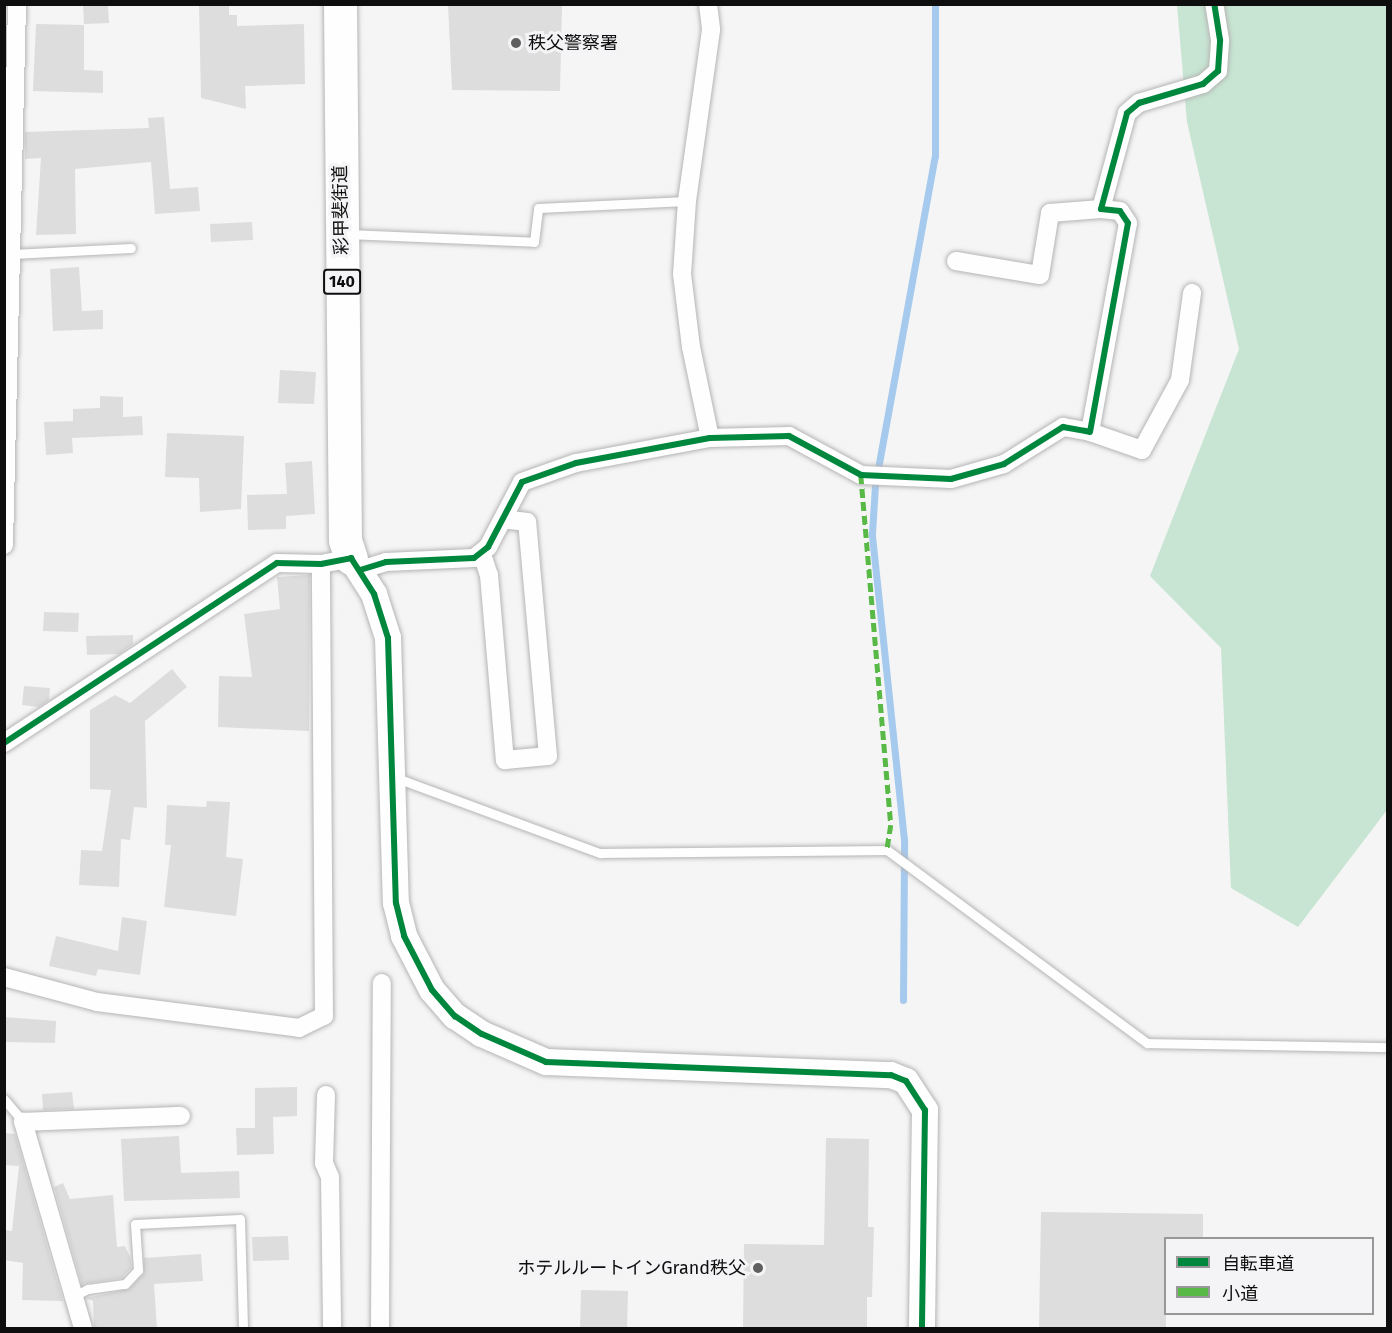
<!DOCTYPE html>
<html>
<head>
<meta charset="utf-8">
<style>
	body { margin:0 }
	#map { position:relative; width:1392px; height:1333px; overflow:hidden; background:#f5f5f5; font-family:"Fira Sans","Noto Sans JP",sans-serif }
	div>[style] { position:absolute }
	.green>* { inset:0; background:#c7e5d2 }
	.stream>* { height:7px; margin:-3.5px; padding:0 3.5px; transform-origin:3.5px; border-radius:3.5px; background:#a6caee }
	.building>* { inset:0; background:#dedddd }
	.roads { filter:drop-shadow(0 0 2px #b5b5b5) drop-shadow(0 0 2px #b5b5b5) }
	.lane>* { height:9px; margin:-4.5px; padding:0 4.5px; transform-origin:4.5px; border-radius:4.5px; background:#fefefe }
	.street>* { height:18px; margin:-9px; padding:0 9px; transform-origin:9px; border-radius:9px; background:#fefefe }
	.secondary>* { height:26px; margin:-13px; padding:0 13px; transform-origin:13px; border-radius:13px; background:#fefefe }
	.highway>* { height:33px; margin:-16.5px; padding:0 16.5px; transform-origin:16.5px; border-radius:16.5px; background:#fefefe }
	.quiet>* { height:4.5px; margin-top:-2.25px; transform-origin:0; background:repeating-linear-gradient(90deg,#58b947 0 9px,transparent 0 13.5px) }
	.cycleway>* { height:6px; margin:-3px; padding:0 3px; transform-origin:3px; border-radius:3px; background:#00873e }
	.dots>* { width:16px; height:16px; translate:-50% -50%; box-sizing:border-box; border:3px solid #f4f4f6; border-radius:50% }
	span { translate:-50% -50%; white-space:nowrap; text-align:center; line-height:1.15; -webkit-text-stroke:6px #f4f4f6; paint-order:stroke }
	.shield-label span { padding:2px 4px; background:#f4f4f6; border:2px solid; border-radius:4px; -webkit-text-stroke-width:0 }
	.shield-label { font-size:16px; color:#0e0e0e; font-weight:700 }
	.poi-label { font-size:18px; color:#0e0e0e }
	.left { translate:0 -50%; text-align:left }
	.right { translate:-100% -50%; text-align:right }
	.street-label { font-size:18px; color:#0e0e0e }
	.frame { position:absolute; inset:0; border:6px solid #0e0e0e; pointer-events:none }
	.legend { position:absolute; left:1164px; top:1237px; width:210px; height:78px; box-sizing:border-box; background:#f4f4f6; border:2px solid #989899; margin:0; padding:8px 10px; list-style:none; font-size:18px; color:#0e0e0e }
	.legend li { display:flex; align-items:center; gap:12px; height:30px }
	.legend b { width:30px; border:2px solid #989899 }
</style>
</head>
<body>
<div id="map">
	<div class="green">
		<i style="clip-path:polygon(1177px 5px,1387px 5px,1387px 810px,1298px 927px,1231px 888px,1221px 648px,1150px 576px,1239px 349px,1187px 122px)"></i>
	</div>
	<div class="stream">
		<i style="left:903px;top:1000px;width:160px;rotate:-89.6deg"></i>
		<i style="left:904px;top:840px;width:309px;rotate:-96deg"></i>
		<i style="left:872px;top:533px;width:48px;rotate:-86.4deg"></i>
		<i style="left:875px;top:485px;width:334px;rotate:-79.7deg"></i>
		<i style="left:935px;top:156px;width:152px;rotate:-90deg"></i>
	</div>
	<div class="building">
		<i style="clip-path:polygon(83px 4px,108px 4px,109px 23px,84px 24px)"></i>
		<i style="clip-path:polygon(199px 4px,229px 4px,229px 15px,237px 15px,237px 26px,304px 24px,305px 84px,245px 86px,246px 109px,201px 98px)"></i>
		<i style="clip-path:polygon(448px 4px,562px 4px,560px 91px,452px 90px)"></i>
		<i style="clip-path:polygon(36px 24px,84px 25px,84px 70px,103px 71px,103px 93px,33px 91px)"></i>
		<i style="clip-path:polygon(164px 117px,170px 189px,198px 187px,200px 211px,155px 214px,151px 162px,75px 169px,76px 234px,36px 235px,41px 158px,25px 159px,25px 132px,149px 128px,148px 118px)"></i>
		<i style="clip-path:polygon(252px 222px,253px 240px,211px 242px,210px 224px)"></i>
		<i style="clip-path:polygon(79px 267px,82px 311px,103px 310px,103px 329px,53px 331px,50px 269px)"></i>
		<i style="clip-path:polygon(280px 370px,316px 372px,314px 404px,278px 403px)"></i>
		<i style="clip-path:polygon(100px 396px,123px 397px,123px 417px,142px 416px,143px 435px,72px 438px,73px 453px,46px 455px,44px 422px,73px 421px,73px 409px,100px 408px)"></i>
		<i style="clip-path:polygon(167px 433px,244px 436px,241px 509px,200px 512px,199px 478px,165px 477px)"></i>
		<i style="clip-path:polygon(312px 461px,315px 514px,286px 516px,286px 529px,248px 530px,247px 495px,287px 494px,285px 463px)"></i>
		<i style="clip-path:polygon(310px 575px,309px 731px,218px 727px,219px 676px,252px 677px,244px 614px,280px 609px,277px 577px)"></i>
		<i style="clip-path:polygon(44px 612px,79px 613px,78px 632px,43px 631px)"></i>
		<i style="clip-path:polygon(133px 635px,133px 644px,119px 654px,87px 655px,86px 636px)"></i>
		<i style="clip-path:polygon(172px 669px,187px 687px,145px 721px,147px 808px,134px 807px,130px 840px,121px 839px,119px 887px,79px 885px,81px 850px,102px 851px,111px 790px,90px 789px,90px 710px,115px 695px,130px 703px)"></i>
		<i style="clip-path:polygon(24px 686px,50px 688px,49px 700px,39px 707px,22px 705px)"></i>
		<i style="clip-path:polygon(207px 801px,230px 802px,226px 857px,243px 859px,236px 916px,164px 907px,171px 845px,165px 845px,167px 805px,206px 807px)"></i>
		<i style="clip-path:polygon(122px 917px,147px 921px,140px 975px,98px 969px,96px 976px,49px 966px,56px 936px,118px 951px)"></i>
		<i style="clip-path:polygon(4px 1017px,56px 1021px,55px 1043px,4px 1042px)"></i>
		<i style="clip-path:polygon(297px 1087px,297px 1116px,273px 1117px,274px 1154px,237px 1155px,236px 1128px,255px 1128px,255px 1088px)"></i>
		<i style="clip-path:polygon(72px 1092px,74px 1109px,43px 1110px,42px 1094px)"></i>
		<i style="clip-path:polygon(4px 1133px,15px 1134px,63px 1301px,22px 1300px,23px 1263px,4px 1260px,4px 1230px,12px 1231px,19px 1166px,4px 1165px)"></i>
		<i style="clip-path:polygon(179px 1136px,181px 1173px,239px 1171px,240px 1198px,124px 1201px,121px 1139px)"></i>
		<i style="clip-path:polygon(826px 1138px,869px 1139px,868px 1227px,874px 1227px,872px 1297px,867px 1297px,867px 1329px,743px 1329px,744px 1244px,824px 1245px)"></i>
		<i style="clip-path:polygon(63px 1183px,70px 1199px,113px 1195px,117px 1247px,125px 1246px,131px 1259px,131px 1268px,122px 1278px,82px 1284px,54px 1187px)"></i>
		<i style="clip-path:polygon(1041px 1212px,1203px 1214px,1203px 1239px,1166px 1239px,1166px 1329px,1039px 1329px)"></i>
		<i style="clip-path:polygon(288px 1236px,289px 1260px,253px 1261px,252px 1237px)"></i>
		<i style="clip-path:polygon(201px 1254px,203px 1281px,154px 1284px,157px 1329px,94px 1329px,93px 1301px,86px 1298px,129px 1289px,144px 1273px,144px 1258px)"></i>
		<i style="clip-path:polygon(581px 1290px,628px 1291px,627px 1329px,580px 1329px)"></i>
	</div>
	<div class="roads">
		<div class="lane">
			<i style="left:347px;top:234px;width:187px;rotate:2.4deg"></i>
			<i style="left:534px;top:242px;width:34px;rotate:-83deg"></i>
			<i style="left:538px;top:208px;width:149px;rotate:-2.7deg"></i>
			<i style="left:12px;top:254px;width:119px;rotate:-2.9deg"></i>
			<i style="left:394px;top:777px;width:220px;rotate:20.3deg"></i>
			<i style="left:600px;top:853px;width:287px;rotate:-0.6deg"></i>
			<i style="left:887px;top:850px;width:324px;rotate:36.6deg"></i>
			<i style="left:1147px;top:1043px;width:241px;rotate:1deg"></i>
			<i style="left:4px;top:1099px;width:30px;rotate:50deg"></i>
			<i style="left:72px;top:1297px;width:18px;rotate:-27deg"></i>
			<i style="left:88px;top:1289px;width:37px;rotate:-8deg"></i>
			<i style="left:125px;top:1284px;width:19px;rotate:-47deg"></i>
			<i style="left:138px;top:1270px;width:46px;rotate:-93.7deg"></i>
			<i style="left:135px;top:1224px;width:105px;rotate:-2.7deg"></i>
			<i style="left:240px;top:1219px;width:109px;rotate:88.4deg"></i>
		</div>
		<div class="street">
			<i style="left:708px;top:4px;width:26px;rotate:83deg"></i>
			<i style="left:711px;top:30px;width:173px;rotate:98deg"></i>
			<i style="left:687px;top:201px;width:73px;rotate:93.9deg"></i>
			<i style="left:682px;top:274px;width:74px;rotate:83deg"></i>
			<i style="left:691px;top:347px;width:93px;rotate:78.2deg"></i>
			<i style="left:956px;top:261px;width:85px;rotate:9.5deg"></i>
			<i style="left:1040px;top:275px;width:63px;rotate:-80.8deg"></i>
			<i style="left:1050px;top:213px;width:51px;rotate:-4.5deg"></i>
			<i style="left:1090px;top:432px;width:55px;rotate:19.1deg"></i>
			<i style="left:1142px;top:450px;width:80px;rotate:-61.5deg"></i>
			<i style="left:1180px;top:380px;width:88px;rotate:-82.1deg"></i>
			<i style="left:4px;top:545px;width:541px;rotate:-88.62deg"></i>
			<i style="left:482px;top:554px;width:22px;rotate:72deg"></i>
			<i style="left:489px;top:575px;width:186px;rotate:85.1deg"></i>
			<i style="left:505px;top:760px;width:43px;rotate:-5.3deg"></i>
			<i style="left:548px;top:756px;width:235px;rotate:-95.1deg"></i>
			<i style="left:527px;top:522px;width:23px;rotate:-173deg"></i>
			<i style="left:360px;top:570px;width:27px;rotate:-17deg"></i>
			<i style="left:386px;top:562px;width:88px;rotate:-2.6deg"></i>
			<i style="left:474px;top:558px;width:18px;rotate:-38deg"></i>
			<i style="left:488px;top:547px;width:73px;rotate:-62.4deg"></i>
			<i style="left:522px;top:482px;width:57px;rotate:-19.4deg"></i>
			<i style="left:576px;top:463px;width:136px;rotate:-10.6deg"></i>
			<i style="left:710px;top:438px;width:79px;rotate:-1.5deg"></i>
			<i style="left:789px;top:436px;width:82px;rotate:28.4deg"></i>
			<i style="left:861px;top:475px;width:90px;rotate:2.5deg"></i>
			<i style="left:951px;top:479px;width:55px;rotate:-15.8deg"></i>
			<i style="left:1004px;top:464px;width:70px;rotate:-32.1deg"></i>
			<i style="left:1063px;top:427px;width:27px;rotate:10deg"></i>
			<i style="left:1090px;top:432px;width:212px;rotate:-79.7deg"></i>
			<i style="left:1128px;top:223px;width:14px;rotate:-124deg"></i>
			<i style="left:1120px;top:211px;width:19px;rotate:-174deg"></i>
			<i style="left:1101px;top:209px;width:99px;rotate:-74.8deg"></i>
			<i style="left:1127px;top:113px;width:16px;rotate:-40deg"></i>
			<i style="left:1139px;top:103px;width:67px;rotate:-16.5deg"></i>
			<i style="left:1203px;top:84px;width:20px;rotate:-41deg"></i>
			<i style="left:1218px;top:71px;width:31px;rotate:-86deg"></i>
			<i style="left:1220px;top:40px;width:36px;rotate:-99deg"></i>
			<i style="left:4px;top:743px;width:327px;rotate:-33.4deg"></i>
			<i style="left:277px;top:563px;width:44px;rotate:1.3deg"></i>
			<i style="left:321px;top:564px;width:31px;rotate:-11deg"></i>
			<i style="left:4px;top:977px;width:96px;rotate:15deg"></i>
			<i style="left:97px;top:1002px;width:204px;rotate:7.3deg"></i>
			<i style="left:299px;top:1028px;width:28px;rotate:-26deg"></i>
			<i style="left:324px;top:1016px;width:452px;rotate:-90.4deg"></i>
			<i style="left:326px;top:1095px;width:68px;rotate:91.7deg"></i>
			<i style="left:324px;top:1163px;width:15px;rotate:67deg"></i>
			<i style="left:330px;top:1177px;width:151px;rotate:89.2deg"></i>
			<i style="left:83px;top:1328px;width:215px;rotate:-106.2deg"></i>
			<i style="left:23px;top:1122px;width:158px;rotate:-2.2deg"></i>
			<i style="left:380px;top:1328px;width:345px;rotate:-89.7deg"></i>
		</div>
		<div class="secondary">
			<i style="left:351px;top:558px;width:43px;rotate:57.4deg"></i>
			<i style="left:374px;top:594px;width:46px;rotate:72.3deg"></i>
			<i style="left:388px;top:638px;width:265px;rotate:88.3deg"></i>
			<i style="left:396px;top:903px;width:34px;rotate:76deg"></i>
			<i style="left:404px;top:936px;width:61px;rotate:62.6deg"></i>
			<i style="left:432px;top:990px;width:35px;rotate:49deg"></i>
			<i style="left:455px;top:1016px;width:32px;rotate:34deg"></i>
			<i style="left:482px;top:1034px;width:70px;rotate:23.6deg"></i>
			<i style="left:546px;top:1062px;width:345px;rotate:2.2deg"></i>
			<i style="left:891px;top:1075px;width:16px;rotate:22deg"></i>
			<i style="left:906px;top:1081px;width:35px;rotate:57deg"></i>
			<i style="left:925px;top:1110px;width:218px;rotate:90.8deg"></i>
		</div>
		<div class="highway">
			<i style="left:340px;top:4px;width:536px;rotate:89.47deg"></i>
			<i style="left:345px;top:540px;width:19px;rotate:72deg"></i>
		</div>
	</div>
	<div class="quiet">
		<i style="left:861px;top:475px;width:351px;rotate:85.1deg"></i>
		<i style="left:891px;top:825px;width:25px;rotate:99deg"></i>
	</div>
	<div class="cycleway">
		<i style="left:360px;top:570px;width:27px;rotate:-17deg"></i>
		<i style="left:386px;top:562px;width:88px;rotate:-2.6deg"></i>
		<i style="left:474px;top:558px;width:18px;rotate:-38deg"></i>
		<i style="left:488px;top:547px;width:73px;rotate:-62.4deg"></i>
		<i style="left:522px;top:482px;width:57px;rotate:-19.4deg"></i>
		<i style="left:576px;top:463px;width:136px;rotate:-10.6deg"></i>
		<i style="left:710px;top:438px;width:79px;rotate:-1.5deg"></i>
		<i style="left:789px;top:436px;width:82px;rotate:28.4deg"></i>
		<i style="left:861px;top:475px;width:90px;rotate:2.5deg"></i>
		<i style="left:951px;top:479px;width:55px;rotate:-15.8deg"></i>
		<i style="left:1004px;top:464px;width:70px;rotate:-32.1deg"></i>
		<i style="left:1063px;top:427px;width:27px;rotate:10deg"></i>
		<i style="left:1090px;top:432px;width:212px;rotate:-79.7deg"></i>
		<i style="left:1128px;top:223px;width:14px;rotate:-124deg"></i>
		<i style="left:1120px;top:211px;width:19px;rotate:-174deg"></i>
		<i style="left:1101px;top:209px;width:99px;rotate:-74.8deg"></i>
		<i style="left:1127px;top:113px;width:16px;rotate:-40deg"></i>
		<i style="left:1139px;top:103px;width:67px;rotate:-16.5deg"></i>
		<i style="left:1203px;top:84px;width:20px;rotate:-41deg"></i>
		<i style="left:1218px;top:71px;width:31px;rotate:-86deg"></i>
		<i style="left:1220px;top:40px;width:36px;rotate:-99deg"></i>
		<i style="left:4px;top:743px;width:327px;rotate:-33.4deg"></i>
		<i style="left:277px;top:563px;width:44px;rotate:1.3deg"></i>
		<i style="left:321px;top:564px;width:31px;rotate:-11deg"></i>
		<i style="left:351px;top:558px;width:43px;rotate:57.4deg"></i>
		<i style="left:374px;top:594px;width:46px;rotate:72.3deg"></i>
		<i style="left:388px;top:638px;width:265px;rotate:88.3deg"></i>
		<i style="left:396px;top:903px;width:34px;rotate:76deg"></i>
		<i style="left:404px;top:936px;width:61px;rotate:62.6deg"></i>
		<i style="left:432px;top:990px;width:35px;rotate:49deg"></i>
		<i style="left:455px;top:1016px;width:32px;rotate:34deg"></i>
		<i style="left:482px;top:1034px;width:70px;rotate:23.6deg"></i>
		<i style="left:546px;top:1062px;width:345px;rotate:2.2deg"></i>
		<i style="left:891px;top:1075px;width:16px;rotate:22deg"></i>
		<i style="left:906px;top:1081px;width:35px;rotate:57deg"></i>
		<i style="left:925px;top:1110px;width:218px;rotate:90.8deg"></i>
	</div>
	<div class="dots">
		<i style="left:516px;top:43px;background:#5f5f5f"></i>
		<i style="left:758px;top:1268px;background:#5f5f5f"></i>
	</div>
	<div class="shield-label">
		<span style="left:342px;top:282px">140</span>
	</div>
	<div class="poi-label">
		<span class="left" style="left:528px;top:43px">秩父警察署</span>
		<span class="right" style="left:746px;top:1268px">ホテルルートインGrand秩父</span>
	</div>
	<div class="street-label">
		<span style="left:341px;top:210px;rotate:-91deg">彩甲斐街道</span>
	</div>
	<div class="frame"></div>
	<ul class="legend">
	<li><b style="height:8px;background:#00873e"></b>自転車道</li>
	<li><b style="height:8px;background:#58b947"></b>小道</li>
	</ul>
</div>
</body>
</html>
